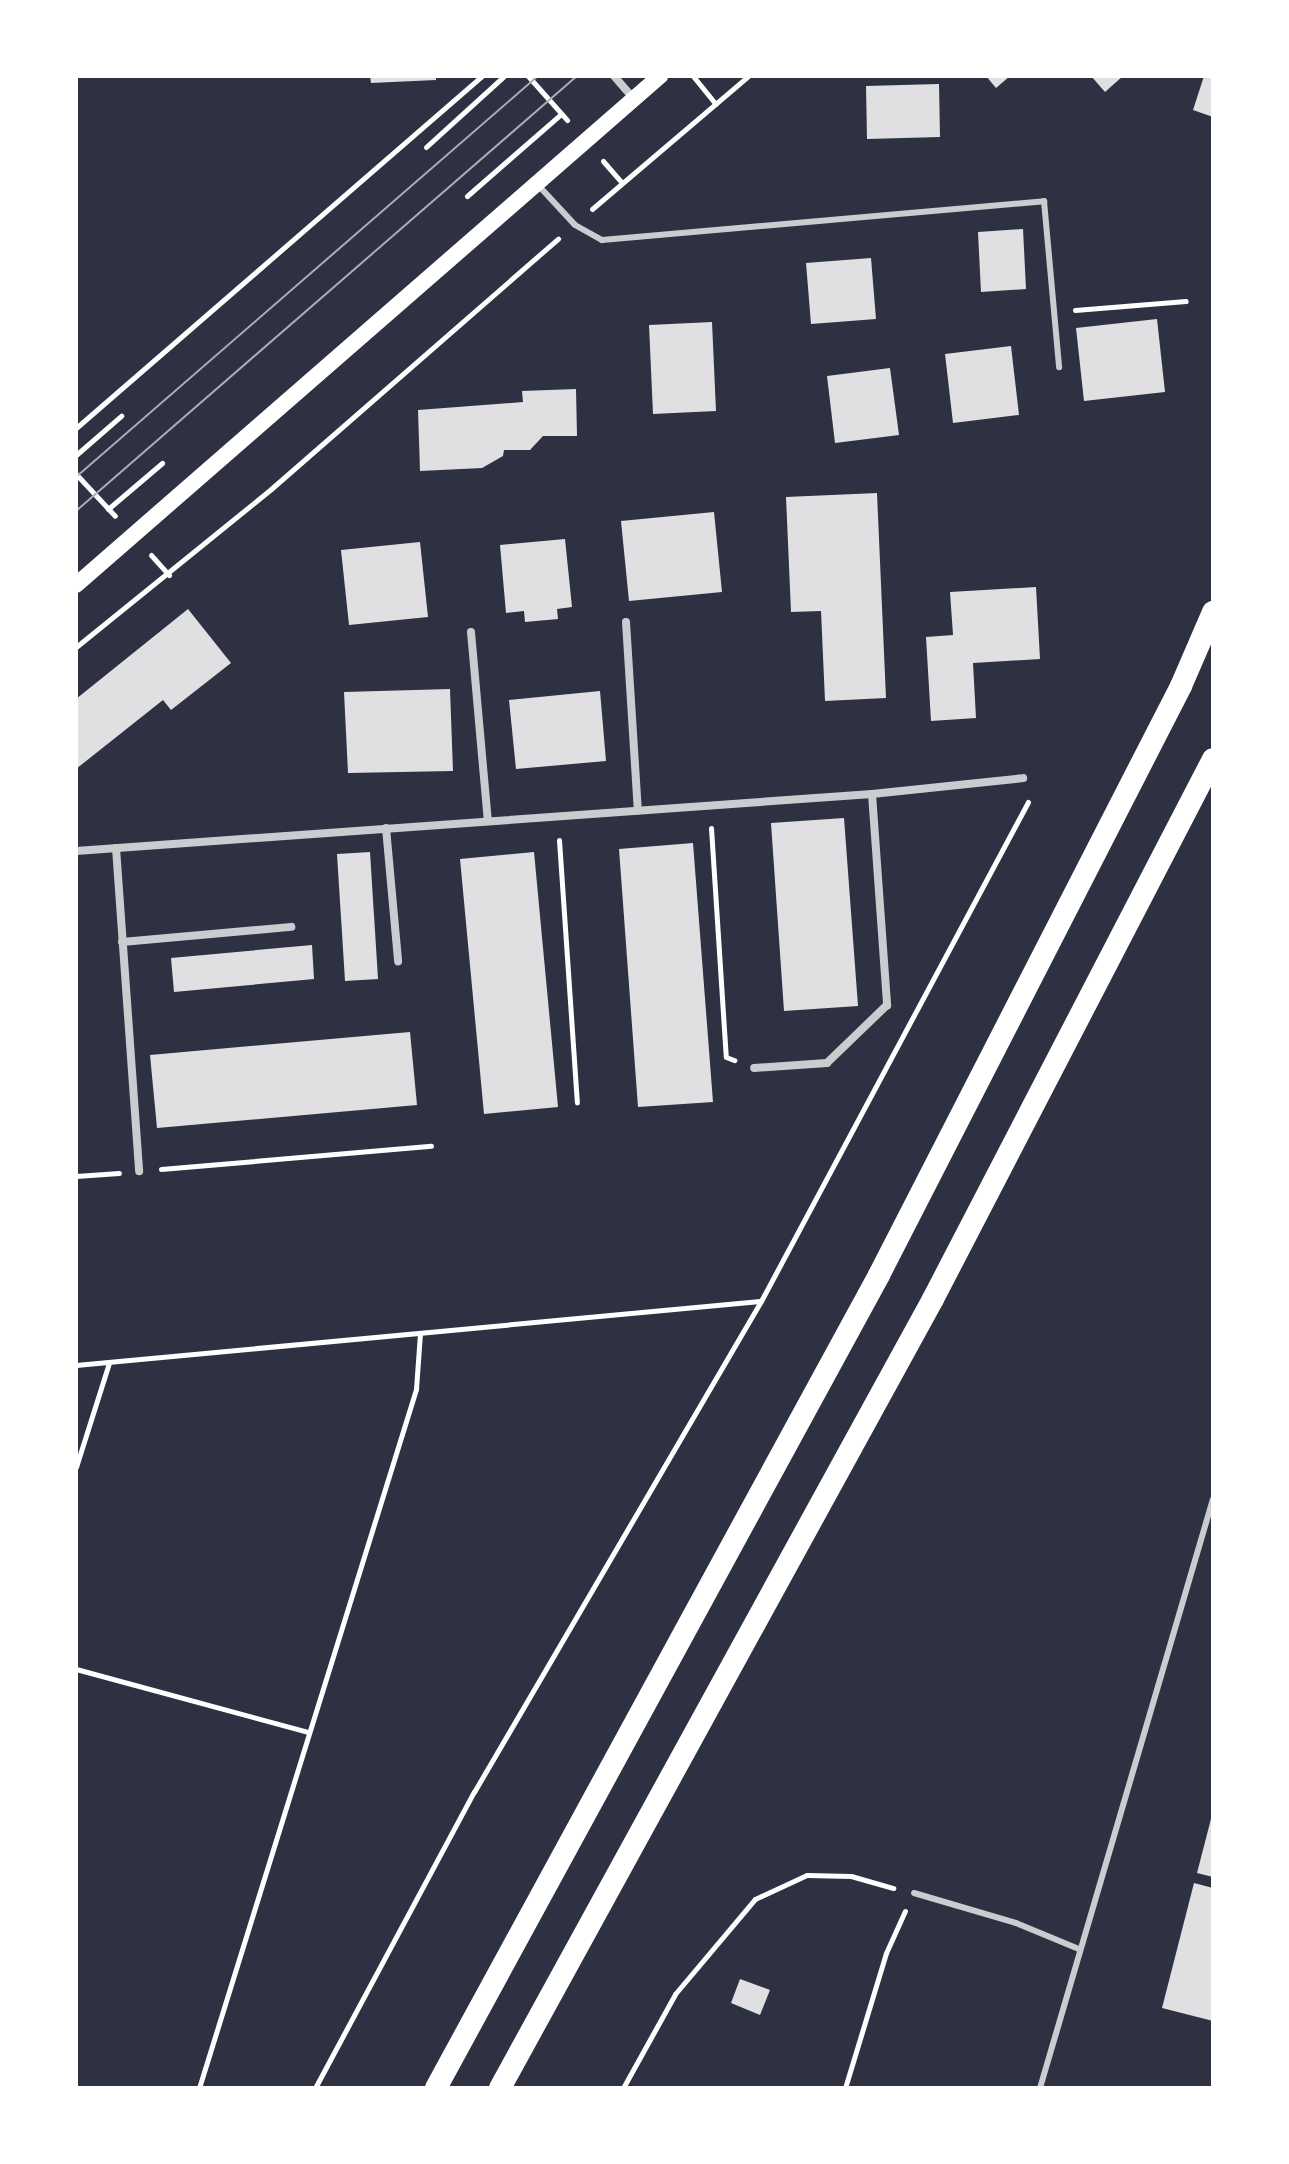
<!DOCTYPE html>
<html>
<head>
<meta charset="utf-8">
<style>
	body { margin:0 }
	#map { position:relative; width:1289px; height:2164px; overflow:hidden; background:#2d3142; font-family:"Fira Sans",sans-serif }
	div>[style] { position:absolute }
	.building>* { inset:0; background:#e0e0e3 }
	.path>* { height:5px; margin:-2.5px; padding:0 2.5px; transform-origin:2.5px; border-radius:2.5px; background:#fff }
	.service>* { height:6px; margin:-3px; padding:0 3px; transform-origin:3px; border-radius:3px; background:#caccd0 }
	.minor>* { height:8px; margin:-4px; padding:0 4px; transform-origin:4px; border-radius:4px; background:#caccd0 }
	.secondary>* { height:16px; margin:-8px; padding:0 8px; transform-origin:8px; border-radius:8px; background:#fff }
	.trunk>* { height:22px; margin:-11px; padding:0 11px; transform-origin:11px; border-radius:11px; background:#fff }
	.tram>* { height:2px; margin:-1px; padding:0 1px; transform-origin:1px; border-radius:1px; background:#abadb3 }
	span { translate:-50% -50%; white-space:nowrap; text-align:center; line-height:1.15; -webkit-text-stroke:8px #fff; paint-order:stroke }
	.frame { position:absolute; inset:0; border:78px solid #fff; pointer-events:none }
</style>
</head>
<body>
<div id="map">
	<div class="building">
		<i style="clip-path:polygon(370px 76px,436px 76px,436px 80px,371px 83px)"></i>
		<i style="clip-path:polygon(986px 76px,1010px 76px,996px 88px)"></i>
		<i style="clip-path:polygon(1091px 76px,1123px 76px,1105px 92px)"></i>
		<i style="clip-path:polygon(1204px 76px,1213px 76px,1213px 117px,1193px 110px)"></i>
		<i style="clip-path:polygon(939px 84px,940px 137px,867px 139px,866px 86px)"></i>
		<i style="clip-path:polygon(1023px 229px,1026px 289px,981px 292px,978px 232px)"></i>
		<i style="clip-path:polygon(871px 258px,876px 319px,811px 324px,806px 263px)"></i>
		<i style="clip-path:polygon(1157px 319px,1165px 392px,1084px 401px,1076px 328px)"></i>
		<i style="clip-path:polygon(712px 322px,716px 411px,653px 414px,649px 325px)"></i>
		<i style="clip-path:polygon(1011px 346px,1019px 415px,953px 423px,945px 354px)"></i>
		<i style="clip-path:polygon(890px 368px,899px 435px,835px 443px,827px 376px)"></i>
		<i style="clip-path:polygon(576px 389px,577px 436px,543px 436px,530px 450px,504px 450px,503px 456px,482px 468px,420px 471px,418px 410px,523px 402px,522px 391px)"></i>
		<i style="clip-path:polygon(877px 493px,886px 698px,825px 701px,821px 611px,791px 612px,786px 497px)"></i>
		<i style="clip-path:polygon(714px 512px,722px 592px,629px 601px,621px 521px)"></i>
		<i style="clip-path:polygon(565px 539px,572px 607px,557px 609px,558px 619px,525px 622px,524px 611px,506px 613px,500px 545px)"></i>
		<i style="clip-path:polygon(420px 542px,428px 617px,349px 625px,341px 550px)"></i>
		<i style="clip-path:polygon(1036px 587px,1040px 659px,973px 663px,976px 718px,931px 721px,926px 637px,953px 635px,950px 592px)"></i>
		<i style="clip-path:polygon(188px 609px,231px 663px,171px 710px,163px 700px,76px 769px,76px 699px)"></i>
		<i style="clip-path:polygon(450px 689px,453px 771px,348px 773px,344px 692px)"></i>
		<i style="clip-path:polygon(600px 691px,606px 761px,516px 769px,509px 700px)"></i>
		<i style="clip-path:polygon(844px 818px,858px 1006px,784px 1011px,771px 823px)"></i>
		<i style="clip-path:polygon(693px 843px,713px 1102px,638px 1107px,619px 849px)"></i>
		<i style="clip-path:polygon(370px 852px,378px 979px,345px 981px,337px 854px)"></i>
		<i style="clip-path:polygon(534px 852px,558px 1107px,484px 1114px,460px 859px)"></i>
		<i style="clip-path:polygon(312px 945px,314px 979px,174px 992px,171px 958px)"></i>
		<i style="clip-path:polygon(410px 1032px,417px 1105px,157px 1128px,150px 1055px)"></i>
		<i style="clip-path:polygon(1212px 1815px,1213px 1815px,1213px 1877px,1197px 1873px)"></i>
		<i style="clip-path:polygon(1194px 1883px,1213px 1888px,1213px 2021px,1162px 2008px)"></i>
		<i style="clip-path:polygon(740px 1979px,770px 1990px,760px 2015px,731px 2003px)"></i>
	</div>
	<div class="path">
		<i style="left:528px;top:76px;width:59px;rotate:48.4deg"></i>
		<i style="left:693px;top:76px;width:36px;rotate:51deg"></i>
		<i style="left:426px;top:147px;width:105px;rotate:-42.3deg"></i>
		<i style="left:603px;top:161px;width:28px;rotate:49deg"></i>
		<i style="left:467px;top:196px;width:125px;rotate:-41.1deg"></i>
		<i style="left:592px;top:209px;width:205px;rotate:-40.4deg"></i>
		<i style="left:1075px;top:310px;width:111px;rotate:-4.6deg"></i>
		<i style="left:76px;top:428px;width:537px;rotate:-40.93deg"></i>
		<i style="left:76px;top:455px;width:60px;rotate:-40.9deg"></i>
		<i style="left:76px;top:474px;width:57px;rotate:47.1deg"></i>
		<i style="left:108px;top:509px;width:71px;rotate:-40.4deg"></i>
		<i style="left:151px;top:555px;width:27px;rotate:48deg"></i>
		<i style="left:76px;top:647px;width:251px;rotate:-39deg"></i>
		<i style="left:271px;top:489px;width:381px;rotate:-41.1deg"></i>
		<i style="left:711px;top:828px;width:229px;rotate:86.3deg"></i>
		<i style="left:726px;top:1057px;width:9px;rotate:21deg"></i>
		<i style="left:559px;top:840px;width:263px;rotate:86.1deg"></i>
		<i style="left:161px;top:1169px;width:271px;rotate:-4.9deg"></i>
		<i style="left:76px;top:1176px;width:43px;rotate:-4deg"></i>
		<i style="left:76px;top:1365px;width:687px;rotate:-5.35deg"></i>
		<i style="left:76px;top:1467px;width:109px;rotate:-72.4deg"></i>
		<i style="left:76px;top:1669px;width:240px;rotate:15.2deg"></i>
		<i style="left:199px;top:2088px;width:732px;rotate:-72.75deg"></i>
		<i style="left:416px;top:1389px;width:56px;rotate:-85.9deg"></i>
		<i style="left:315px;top:2088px;width:336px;rotate:-61.8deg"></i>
		<i style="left:474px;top:1792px;width:569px;rotate:-59.69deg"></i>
		<i style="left:761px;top:1301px;width:566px;rotate:-61.85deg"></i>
		<i style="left:623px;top:2088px;width:107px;rotate:-61deg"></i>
		<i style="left:675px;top:1994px;width:124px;rotate:-49.9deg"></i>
		<i style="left:755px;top:1899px;width:57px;rotate:-24.8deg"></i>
		<i style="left:807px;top:1875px;width:44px;rotate:1.3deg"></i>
		<i style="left:851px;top:1876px;width:44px;rotate:15.9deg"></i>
		<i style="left:845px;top:2088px;width:141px;rotate:-73.1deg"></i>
		<i style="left:886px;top:1953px;width:46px;rotate:-65.7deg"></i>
	</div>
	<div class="service">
		<i style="left:538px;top:185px;width:54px;rotate:47.2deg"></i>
		<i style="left:575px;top:225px;width:31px;rotate:29deg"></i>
		<i style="left:602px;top:240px;width:444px;rotate:-5deg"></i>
		<i style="left:1044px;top:201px;width:167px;rotate:84.8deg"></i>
		<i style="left:914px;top:1893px;width:106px;rotate:16.4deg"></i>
		<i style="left:1016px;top:1923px;width:68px;rotate:22.4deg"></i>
		<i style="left:1040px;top:2088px;width:614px;rotate:-73.63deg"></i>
	</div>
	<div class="minor">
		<i style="left:614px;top:76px;width:29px;rotate:49deg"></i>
		<i style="left:626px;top:622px;width:189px;rotate:86.4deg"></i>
		<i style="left:471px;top:632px;width:190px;rotate:84.9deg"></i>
		<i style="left:872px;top:794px;width:152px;rotate:-6deg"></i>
		<i style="left:386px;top:828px;width:134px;rotate:84.8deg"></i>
		<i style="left:116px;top:848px;width:324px;rotate:85.9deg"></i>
		<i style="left:76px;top:851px;width:798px;rotate:-4.1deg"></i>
		<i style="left:872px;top:794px;width:212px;rotate:85.9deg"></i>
		<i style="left:887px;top:1005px;width:83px;rotate:136deg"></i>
		<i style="left:827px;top:1063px;width:73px;rotate:176.1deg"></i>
		<i style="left:122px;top:942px;width:170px;rotate:-5.1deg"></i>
	</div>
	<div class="secondary">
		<i style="left:76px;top:585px;width:775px;rotate:-41.07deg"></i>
	</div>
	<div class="trunk">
		<i style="left:436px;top:2088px;width:926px;rotate:-61.41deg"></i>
		<i style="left:879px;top:1275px;width:662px;rotate:-62.85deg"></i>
		<i style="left:1181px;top:686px;width:81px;rotate:-66.6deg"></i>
		<i style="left:500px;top:2088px;width:900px;rotate:-61.24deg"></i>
		<i style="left:933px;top:1299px;width:608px;rotate:-62.59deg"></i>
	</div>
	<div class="tram">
		<i style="left:76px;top:477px;width:612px;rotate:-40.96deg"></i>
		<i style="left:76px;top:511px;width:663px;rotate:-40.97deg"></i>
	</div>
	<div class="frame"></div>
</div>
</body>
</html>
